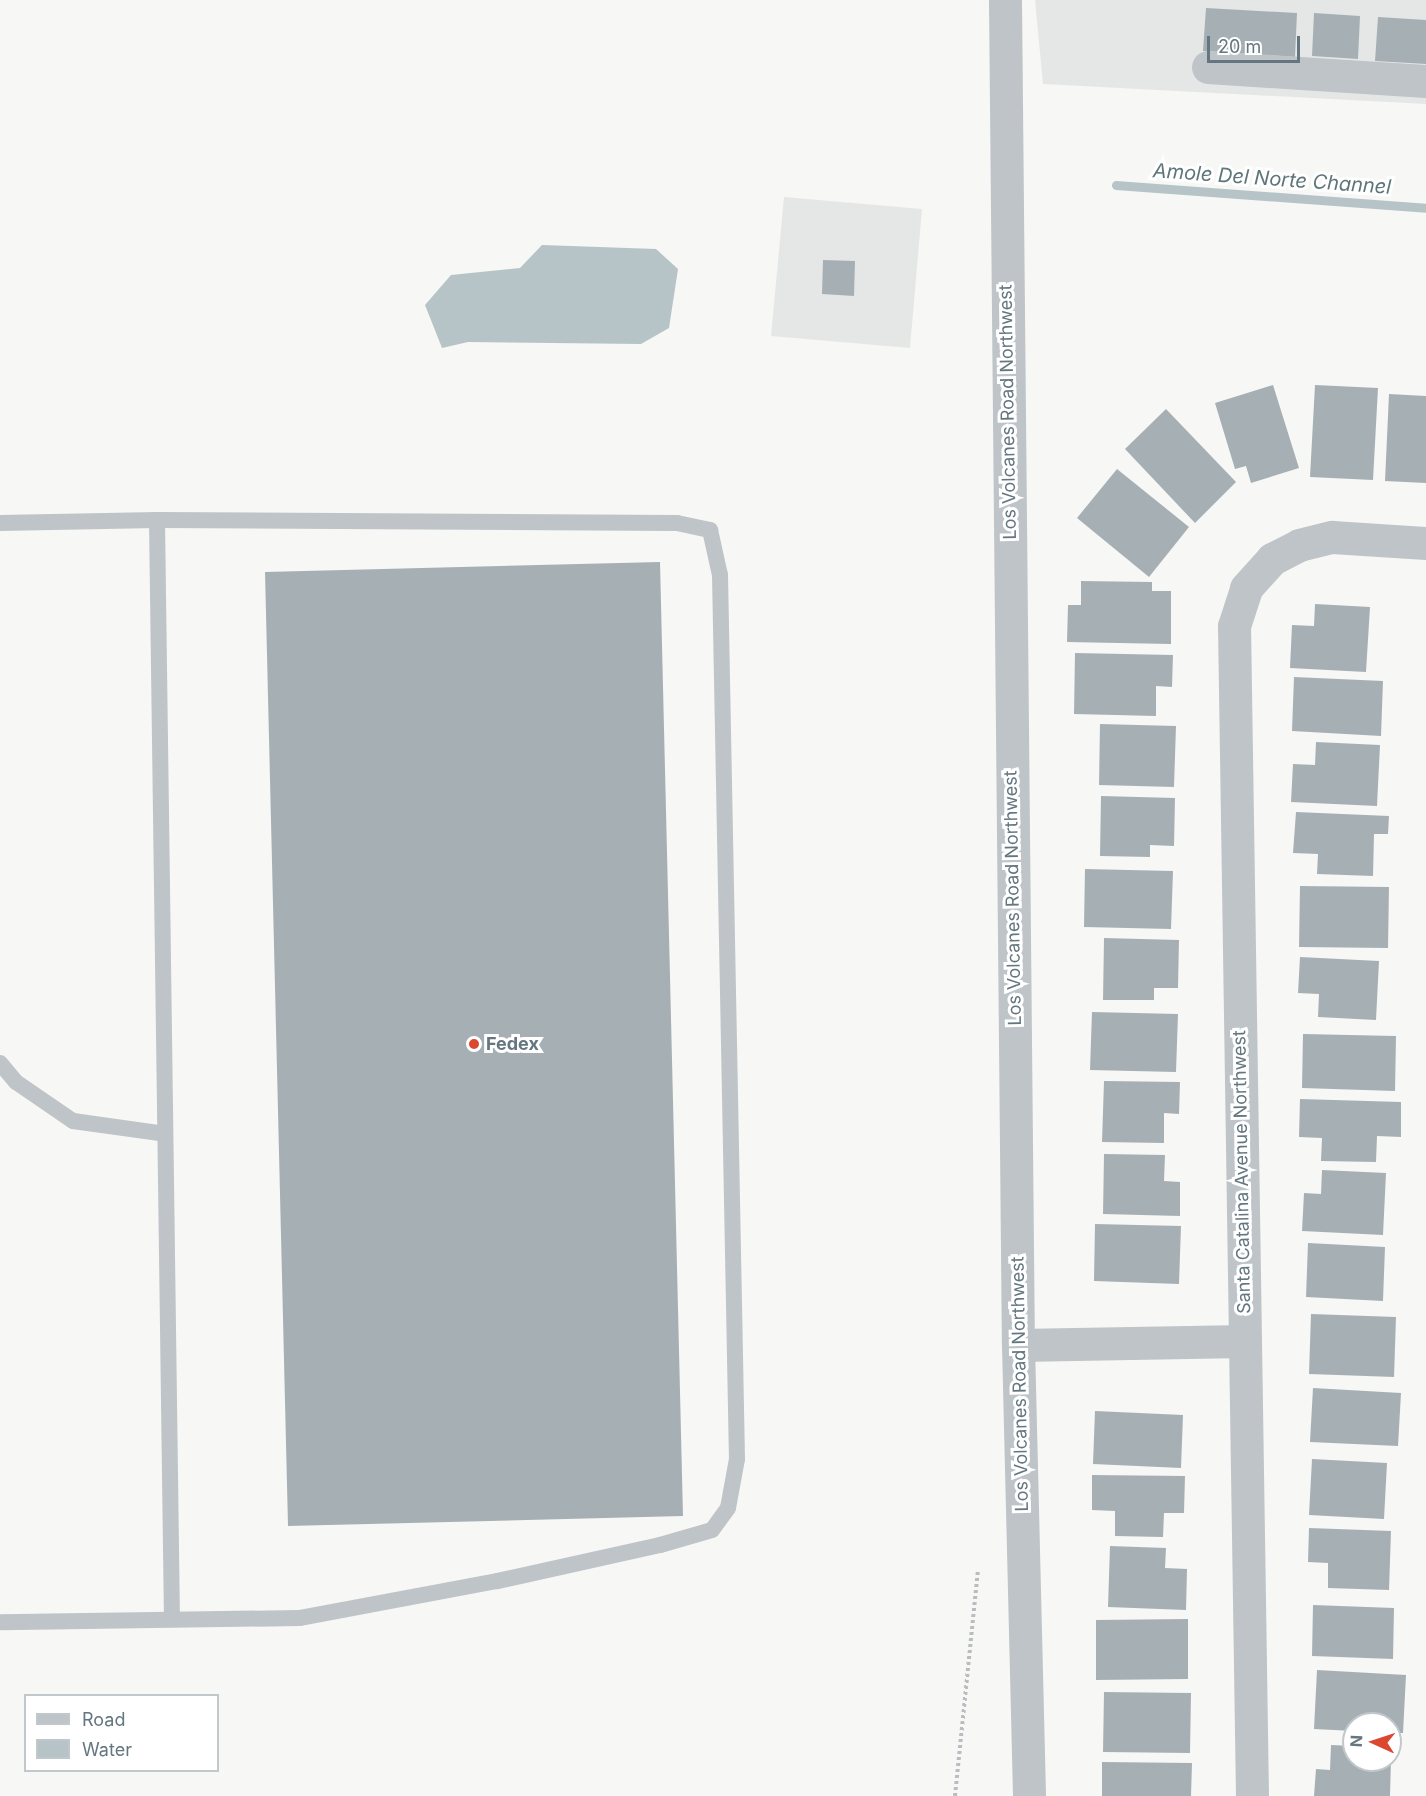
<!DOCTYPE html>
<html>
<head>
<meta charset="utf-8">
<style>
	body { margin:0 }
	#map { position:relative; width:1426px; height:1796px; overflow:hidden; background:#f7f7f5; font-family:Inter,sans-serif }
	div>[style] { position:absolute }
	.built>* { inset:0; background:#e5e7e6 }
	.water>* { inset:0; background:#b6c4c7 }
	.stream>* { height:9px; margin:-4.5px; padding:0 4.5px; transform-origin:4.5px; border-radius:4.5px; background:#b6c4c7 }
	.building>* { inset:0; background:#a6b0b4 }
	.path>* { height:4px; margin-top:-2px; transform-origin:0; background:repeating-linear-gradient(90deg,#b9bdbf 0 3px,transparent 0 6px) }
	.service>* { height:16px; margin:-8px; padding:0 8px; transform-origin:8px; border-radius:8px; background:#bec4c7 }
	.minor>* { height:33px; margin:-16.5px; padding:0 16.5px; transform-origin:16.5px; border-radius:16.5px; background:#bec4c7 }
	.tertiary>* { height:33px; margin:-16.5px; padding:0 16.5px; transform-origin:16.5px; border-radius:16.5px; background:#bec4c7 }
	.dots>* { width:16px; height:16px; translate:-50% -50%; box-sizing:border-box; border:3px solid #fff; border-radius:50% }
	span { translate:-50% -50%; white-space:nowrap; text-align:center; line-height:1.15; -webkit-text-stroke:6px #fff; paint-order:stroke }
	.street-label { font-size:18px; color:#64767f }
	.poi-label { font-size:18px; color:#64767f; font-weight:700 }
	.left { translate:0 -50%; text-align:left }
	.water-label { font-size:20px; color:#5e7579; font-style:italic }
	.legend { position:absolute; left:24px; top:1694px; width:195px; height:78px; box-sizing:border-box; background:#fff; border:2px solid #c1c8cc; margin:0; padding:8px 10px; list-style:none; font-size:18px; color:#64767f }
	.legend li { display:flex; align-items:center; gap:12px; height:30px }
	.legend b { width:30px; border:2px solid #c1c8cc }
	.north { position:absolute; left:1342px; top:1712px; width:60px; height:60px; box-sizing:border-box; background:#fff; border:2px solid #c1c8cc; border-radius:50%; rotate:273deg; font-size:16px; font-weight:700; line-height:24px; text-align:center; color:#64767f }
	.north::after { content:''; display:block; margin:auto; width:21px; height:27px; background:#dc4730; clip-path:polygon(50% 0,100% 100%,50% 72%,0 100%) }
	.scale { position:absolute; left:1207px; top:36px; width:93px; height:27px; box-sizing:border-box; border:3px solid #64767f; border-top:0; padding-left:8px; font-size:18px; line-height:21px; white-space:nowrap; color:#64767f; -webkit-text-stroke:4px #fff; paint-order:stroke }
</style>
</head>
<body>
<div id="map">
	<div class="built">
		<i style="clip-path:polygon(1035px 0,1426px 0,1426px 104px,1043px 84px)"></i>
		<i style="clip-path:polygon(784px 197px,922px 209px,910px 348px,771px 336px)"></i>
	</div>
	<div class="water">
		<i style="clip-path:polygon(542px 245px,656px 249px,678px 269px,669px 328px,641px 344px,468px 342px,442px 348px,425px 305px,451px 275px,520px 268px)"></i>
	</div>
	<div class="stream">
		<i style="left:1116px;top:185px;width:311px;rotate:4.2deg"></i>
	</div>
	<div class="building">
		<i style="clip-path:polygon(1206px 8px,1297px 13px,1295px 57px,1203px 51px)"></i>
		<i style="clip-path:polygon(1314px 13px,1360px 16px,1358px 59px,1312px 56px)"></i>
		<i style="clip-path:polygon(1378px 17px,1426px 20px,1426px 64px,1375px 61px)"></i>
		<i style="clip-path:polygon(823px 260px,855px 261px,854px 296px,822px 294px)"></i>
		<i style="clip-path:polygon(1273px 385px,1299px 468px,1251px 483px,1246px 466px,1235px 469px,1215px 403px)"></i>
		<i style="clip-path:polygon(1315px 385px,1378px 388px,1373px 480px,1310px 477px)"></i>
		<i style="clip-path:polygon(1389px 394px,1426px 396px,1426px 483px,1385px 481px)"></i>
		<i style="clip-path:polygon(1166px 409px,1236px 482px,1195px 523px,1125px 449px)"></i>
		<i style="clip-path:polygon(1117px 469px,1189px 527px,1149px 577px,1077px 518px)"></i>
		<i style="clip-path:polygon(660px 562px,683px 1516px,288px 1526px,265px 572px)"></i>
		<i style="clip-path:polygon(1081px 581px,1152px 582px,1152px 591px,1171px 591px,1171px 644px,1067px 642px,1068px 605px,1081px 605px)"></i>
		<i style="clip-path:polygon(1315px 604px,1370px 607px,1366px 672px,1290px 668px,1292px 625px,1314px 626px)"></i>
		<i style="clip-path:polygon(1075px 653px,1173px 655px,1172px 687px,1156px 686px,1156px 716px,1074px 714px)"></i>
		<i style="clip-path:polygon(1294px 677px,1383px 681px,1381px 736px,1292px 731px)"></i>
		<i style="clip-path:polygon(1100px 724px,1176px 726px,1174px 787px,1099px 785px)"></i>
		<i style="clip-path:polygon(1316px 742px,1380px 745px,1377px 806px,1291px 802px,1293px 764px,1315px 765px)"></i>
		<i style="clip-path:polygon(1101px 796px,1175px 798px,1174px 846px,1150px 845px,1150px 857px,1100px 856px)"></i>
		<i style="clip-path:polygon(1296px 812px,1389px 816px,1388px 834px,1374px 834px,1373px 876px,1317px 874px,1318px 854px,1293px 853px)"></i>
		<i style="clip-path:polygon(1085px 869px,1173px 871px,1171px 929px,1084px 927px)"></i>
		<i style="clip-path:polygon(1300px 886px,1389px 887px,1388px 948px,1299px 947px)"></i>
		<i style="clip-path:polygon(1104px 938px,1179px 940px,1178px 988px,1154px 988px,1154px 1000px,1103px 1000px)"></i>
		<i style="clip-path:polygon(1300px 957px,1379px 961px,1376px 1020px,1318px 1017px,1319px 994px,1298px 993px)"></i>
		<i style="clip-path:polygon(1092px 1012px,1178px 1014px,1176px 1072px,1090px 1070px)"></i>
		<i style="clip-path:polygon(1303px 1034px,1396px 1036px,1395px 1091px,1302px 1088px)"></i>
		<i style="clip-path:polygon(1104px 1081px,1180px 1082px,1179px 1114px,1164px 1113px,1164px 1143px,1102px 1142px)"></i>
		<i style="clip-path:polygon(1300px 1099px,1401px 1102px,1401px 1137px,1377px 1136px,1376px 1162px,1321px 1161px,1322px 1138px,1299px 1137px)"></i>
		<i style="clip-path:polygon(1104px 1154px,1165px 1155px,1164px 1181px,1180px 1182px,1180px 1216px,1103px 1214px)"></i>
		<i style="clip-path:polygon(1322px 1170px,1386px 1173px,1383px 1235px,1302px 1231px,1304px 1193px,1321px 1194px)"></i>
		<i style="clip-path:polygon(1095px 1224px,1181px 1226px,1179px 1284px,1094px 1281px)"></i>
		<i style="clip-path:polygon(1308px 1243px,1385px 1247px,1383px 1301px,1306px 1297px)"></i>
		<i style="clip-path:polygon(1311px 1314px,1396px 1317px,1394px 1377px,1309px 1374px)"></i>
		<i style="clip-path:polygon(1313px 1388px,1401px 1393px,1398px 1446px,1310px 1442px)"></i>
		<i style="clip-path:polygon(1095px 1411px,1183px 1415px,1181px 1468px,1093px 1464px)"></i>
		<i style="clip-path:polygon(1312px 1459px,1387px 1463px,1384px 1519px,1309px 1515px)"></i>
		<i style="clip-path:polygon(1092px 1475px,1185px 1476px,1184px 1513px,1164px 1513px,1163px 1537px,1115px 1536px,1115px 1511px,1092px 1510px)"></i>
		<i style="clip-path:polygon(1309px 1528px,1391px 1531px,1389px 1590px,1328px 1588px,1328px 1563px,1308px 1562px)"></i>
		<i style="clip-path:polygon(1110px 1546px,1166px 1548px,1165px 1568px,1187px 1569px,1186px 1610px,1108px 1607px)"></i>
		<i style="clip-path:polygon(1313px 1605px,1394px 1608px,1393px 1659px,1312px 1656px)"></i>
		<i style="clip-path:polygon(1188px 1619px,1188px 1679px,1096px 1680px,1096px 1620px)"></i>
		<i style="clip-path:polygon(1317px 1670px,1406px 1675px,1403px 1733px,1390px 1733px,1390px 1724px,1354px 1724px,1354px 1731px,1314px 1729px)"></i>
		<i style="clip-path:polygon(1104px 1692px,1191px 1693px,1190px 1753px,1103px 1752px)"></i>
		<i style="clip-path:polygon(1331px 1745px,1354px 1746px,1354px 1760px,1391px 1760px,1390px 1796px,1314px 1796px,1316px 1769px,1330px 1770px)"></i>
		<i style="clip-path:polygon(1102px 1762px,1192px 1763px,1191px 1796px,1102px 1796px)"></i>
	</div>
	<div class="path">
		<i style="left:955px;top:1796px;width:226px;rotate:-84.2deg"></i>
	</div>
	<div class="service">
		<i style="left:157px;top:520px;width:1099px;rotate:89.22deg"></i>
		<i style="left:0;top:523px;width:157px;rotate:-1.1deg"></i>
		<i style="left:157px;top:520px;width:520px;rotate:0.33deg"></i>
		<i style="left:677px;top:523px;width:34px;rotate:12deg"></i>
		<i style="left:710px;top:530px;width:46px;rotate:77.5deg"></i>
		<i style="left:720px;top:575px;width:884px;rotate:88.9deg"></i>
		<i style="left:737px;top:1459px;width:50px;rotate:100.4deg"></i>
		<i style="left:728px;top:1508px;width:27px;rotate:126deg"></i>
		<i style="left:712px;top:1530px;width:54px;rotate:163.9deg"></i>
		<i style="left:660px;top:1545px;width:167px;rotate:167.5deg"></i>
		<i style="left:497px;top:1581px;width:200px;rotate:169.4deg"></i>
		<i style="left:300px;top:1618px;width:300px;rotate:179.2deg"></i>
		<i style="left:0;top:1063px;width:25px;rotate:50deg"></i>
		<i style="left:16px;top:1082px;width:69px;rotate:34.4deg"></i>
		<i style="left:73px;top:1121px;width:93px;rotate:8deg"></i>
	</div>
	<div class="minor">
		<i style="left:1208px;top:67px;width:218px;rotate:3.7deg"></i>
		<i style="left:1018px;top:1345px;width:227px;rotate:-1deg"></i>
		<i style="left:1252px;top:1796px;width:1170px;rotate:-90.88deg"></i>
		<i style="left:1234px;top:626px;width:40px;rotate:-72deg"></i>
		<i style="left:1246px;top:588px;width:39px;rotate:-48deg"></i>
		<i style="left:1272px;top:559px;width:30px;rotate:-27deg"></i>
		<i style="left:1299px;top:545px;width:34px;rotate:-14deg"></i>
		<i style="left:1332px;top:537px;width:94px;rotate:3.7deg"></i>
	</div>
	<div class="tertiary">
		<i style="left:1005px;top:0;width:1345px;rotate:89.45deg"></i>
		<i style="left:1018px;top:1345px;width:451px;rotate:88.6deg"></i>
	</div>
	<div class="dots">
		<i style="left:474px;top:1044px;background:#dc4730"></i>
	</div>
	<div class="street-label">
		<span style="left:1008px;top:412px;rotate:-91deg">Los Volcanes Road Northwest</span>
		<span style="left:1013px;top:898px;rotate:-91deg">Los Volcanes Road Northwest</span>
		<span style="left:1242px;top:1172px;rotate:-91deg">Santa Catalina Avenue Northwest</span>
		<span style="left:1020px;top:1384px;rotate:-91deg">Los Volcanes Road Northwest</span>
	</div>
	<div class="poi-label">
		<span class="left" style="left:486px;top:1044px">Fedex</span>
	</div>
	<div class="water-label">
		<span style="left:1272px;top:179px;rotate:4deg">Amole Del Norte Channel</span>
	</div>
	<ul class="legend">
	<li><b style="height:8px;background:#bec4c7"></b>Road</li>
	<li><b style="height:16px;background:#b6c4c7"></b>Water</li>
	</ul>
	<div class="north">N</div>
	<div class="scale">20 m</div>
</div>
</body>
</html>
